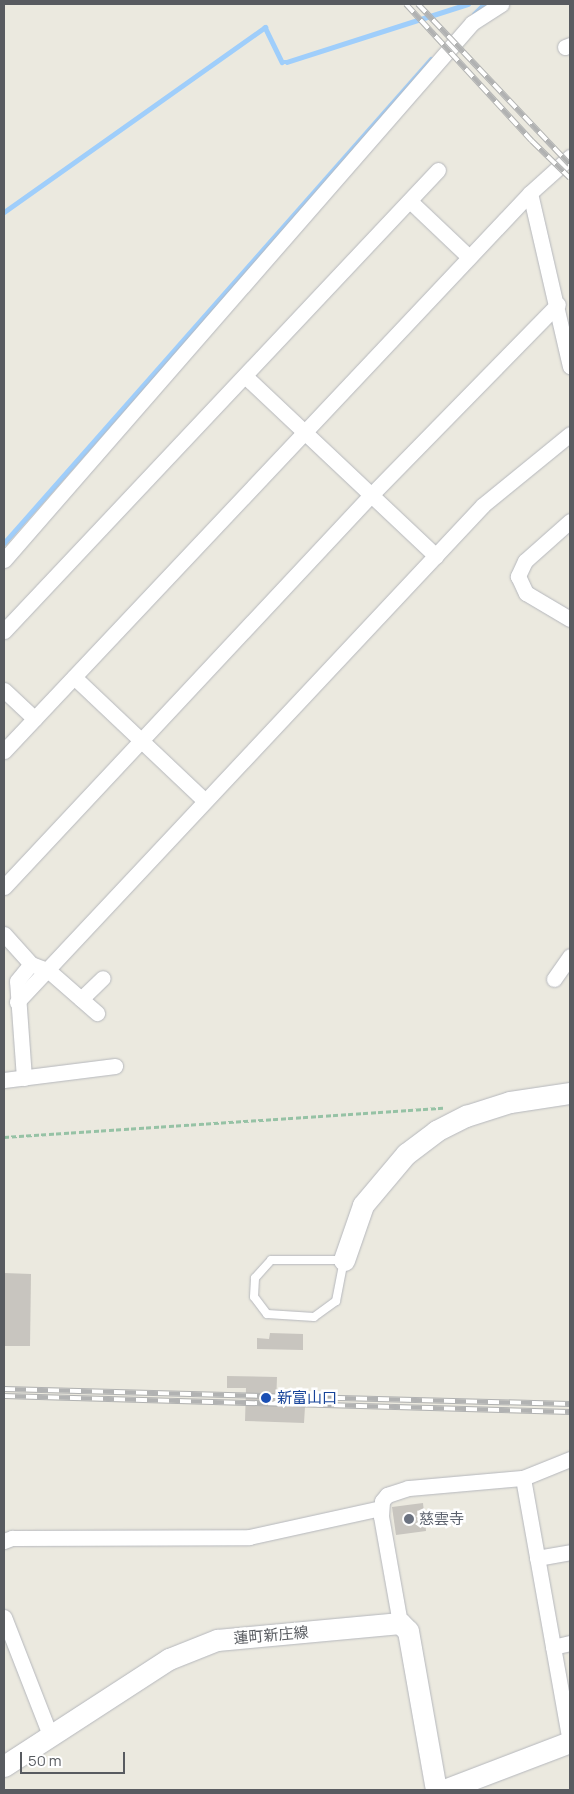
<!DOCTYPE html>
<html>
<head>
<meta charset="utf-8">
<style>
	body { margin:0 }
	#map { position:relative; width:574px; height:1794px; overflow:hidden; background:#ebe9df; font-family:Manrope,"Noto Sans JP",sans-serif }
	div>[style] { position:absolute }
	.stream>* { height:4.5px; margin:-2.25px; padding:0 2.25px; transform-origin:2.25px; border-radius:2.25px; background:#9fcefb }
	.building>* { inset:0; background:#c8c5bf }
	.path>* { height:2.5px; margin-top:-1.25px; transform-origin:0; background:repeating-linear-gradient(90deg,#96c2a5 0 5px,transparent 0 7.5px) }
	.roads { filter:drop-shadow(0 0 1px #b5b7bc) drop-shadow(0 0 1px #b5b7bc) }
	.lane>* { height:8px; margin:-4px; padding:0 4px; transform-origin:4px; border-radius:4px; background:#fff }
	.street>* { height:15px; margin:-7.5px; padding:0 7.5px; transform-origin:7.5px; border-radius:7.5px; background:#fff }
	.secondary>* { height:21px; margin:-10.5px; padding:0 10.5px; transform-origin:10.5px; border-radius:10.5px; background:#fff }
	.rail>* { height:5.5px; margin-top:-2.75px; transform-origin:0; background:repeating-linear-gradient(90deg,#fff 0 11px,#b1b2b2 0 22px); box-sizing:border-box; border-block:1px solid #b1b2b2 }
	.dots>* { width:14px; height:14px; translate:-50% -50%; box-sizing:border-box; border:2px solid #fff; border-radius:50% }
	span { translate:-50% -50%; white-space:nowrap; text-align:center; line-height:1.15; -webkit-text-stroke:5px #fff; paint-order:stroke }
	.transit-label { font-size:15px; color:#164399 }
	.left { translate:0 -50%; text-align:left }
	.worship-label { font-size:15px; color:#5b616d }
	.street-label { font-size:15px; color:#585b60 }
	.frame { position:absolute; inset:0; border:5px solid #585b60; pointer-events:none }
	.scale { position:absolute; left:20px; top:1752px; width:105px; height:22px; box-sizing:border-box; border:2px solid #585b60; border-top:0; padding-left:6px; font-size:15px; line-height:18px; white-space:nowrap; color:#585b60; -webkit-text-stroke:4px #fff; paint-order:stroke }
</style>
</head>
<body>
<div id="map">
	<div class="stream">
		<i style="left:474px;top:14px;width:14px;rotate:-45deg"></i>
		<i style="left:4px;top:212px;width:320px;rotate:-35.3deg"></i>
		<i style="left:265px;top:27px;width:39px;rotate:64deg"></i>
		<i style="left:282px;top:62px;width:5px"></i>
		<i style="left:287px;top:62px;width:190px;rotate:-17.8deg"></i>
		<i style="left:4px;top:543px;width:645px;rotate:-48.58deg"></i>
	</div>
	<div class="building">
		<i style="clip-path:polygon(4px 1273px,31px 1274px,30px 1346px,4px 1346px)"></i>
		<i style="clip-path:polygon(270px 1333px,303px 1334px,303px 1350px,257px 1349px,257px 1338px,269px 1339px)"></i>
		<i style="clip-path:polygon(227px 1376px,277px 1377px,276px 1406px,305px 1407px,304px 1423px,245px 1421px,246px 1388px,227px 1388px)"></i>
		<i style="clip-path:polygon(423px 1503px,426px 1531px,396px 1535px,392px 1507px)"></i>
	</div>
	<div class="path">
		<i style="left:4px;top:1137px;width:440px;rotate:-3.8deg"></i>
	</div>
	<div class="roads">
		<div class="lane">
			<i style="left:271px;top:1260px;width:73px"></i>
			<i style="left:344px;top:1260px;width:42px;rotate:101deg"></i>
			<i style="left:336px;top:1301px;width:27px;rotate:144deg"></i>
			<i style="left:314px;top:1317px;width:47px;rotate:-176.3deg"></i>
			<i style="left:267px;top:1314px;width:21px;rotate:-127deg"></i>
			<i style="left:254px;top:1297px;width:19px;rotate:-87deg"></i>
			<i style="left:255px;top:1278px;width:24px;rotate:-48deg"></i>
		</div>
		<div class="street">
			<i style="left:565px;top:47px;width:5px;rotate:-22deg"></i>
			<i style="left:530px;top:193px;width:178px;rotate:77deg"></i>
			<i style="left:411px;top:202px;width:80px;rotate:43.5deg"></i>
			<i style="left:246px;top:377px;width:261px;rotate:43.3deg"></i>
			<i style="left:570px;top:521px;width:60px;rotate:138.4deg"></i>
			<i style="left:525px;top:561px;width:17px;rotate:115deg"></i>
			<i style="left:518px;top:576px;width:19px;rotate:65deg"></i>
			<i style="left:526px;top:593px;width:51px;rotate:30.6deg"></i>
			<i style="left:4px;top:560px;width:712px;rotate:-48.93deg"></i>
			<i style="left:472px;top:23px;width:35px;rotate:-33deg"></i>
			<i style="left:4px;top:631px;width:633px;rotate:-46.73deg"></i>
			<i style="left:74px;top:677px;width:180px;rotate:43.4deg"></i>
			<i style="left:4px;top:690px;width:42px;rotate:43.1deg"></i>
			<i style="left:4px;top:751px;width:767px;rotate:-46.69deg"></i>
			<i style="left:530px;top:193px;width:54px;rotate:-42deg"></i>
			<i style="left:4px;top:887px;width:537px;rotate:-46.89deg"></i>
			<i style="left:371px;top:495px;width:267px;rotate:-45.6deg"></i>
			<i style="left:4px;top:934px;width:40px;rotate:48deg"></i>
			<i style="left:31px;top:964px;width:19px;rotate:21deg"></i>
			<i style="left:49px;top:971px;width:64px;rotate:41.2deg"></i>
			<i style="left:554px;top:979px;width:28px;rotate:-55deg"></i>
			<i style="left:81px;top:999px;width:30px;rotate:-44deg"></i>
			<i style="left:17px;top:1002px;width:681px;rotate:-46.84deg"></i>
			<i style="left:483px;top:505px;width:112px;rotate:-39.2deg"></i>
			<i style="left:24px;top:1078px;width:97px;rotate:-94.1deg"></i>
			<i style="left:17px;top:981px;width:22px;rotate:-51deg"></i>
			<i style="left:4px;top:1080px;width:112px;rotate:-7.2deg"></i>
			<i style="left:4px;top:1541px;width:9px;rotate:-21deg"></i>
			<i style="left:12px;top:1538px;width:237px;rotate:-0.2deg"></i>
			<i style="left:249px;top:1537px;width:135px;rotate:-12.4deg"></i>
			<i style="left:537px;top:1558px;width:34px;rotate:-10deg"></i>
			<i style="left:4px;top:1617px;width:127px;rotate:68.7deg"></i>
			<i style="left:400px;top:1623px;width:109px;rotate:-100.1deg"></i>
			<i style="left:381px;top:1516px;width:15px;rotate:-86deg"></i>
			<i style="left:382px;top:1501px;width:8px;rotate:-50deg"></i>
			<i style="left:387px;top:1495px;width:22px;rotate:-18deg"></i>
			<i style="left:408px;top:1488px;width:115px;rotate:-5deg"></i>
			<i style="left:553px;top:1647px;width:17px;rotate:-13deg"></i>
			<i style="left:570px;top:1742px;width:268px;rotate:-100.1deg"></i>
			<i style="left:523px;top:1478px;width:51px;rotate:-22deg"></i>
		</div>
		<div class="secondary">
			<i style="left:344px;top:1260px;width:58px;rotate:-70.9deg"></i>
			<i style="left:363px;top:1205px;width:67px;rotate:-49.9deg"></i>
			<i style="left:406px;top:1154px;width:38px;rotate:-37deg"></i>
			<i style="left:436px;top:1131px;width:34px;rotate:-27deg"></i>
			<i style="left:466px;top:1116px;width:46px;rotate:-17.7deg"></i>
			<i style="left:510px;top:1102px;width:61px;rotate:-8.5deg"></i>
			<i style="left:4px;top:1766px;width:197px;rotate:-33deg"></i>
			<i style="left:169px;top:1659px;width:52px;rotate:-21.6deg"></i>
			<i style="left:217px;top:1640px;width:184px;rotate:-5.3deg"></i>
			<i style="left:400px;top:1623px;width:11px;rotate:45deg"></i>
			<i style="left:408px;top:1631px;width:161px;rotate:80deg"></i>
			<i style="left:444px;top:1790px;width:135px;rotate:-20.9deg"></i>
		</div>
	</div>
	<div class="rail">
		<i style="left:406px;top:4px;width:186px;rotate:47.4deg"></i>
		<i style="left:532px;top:141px;width:53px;rotate:44.2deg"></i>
		<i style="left:418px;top:4px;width:221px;rotate:46.6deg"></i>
		<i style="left:4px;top:1389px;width:566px;rotate:1.52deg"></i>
		<i style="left:4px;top:1396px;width:566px;rotate:1.62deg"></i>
	</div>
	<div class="dots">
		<i style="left:266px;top:1398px;background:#1a4fb4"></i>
		<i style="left:409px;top:1519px;background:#6b7280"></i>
	</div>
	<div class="transit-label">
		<span class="left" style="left:277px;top:1398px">新富山口</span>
	</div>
	<div class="worship-label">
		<span class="left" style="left:419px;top:1519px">慈雲寺</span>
	</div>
	<div class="street-label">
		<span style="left:271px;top:1635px;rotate:-5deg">蓮町新庄線</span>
	</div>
	<div class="frame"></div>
	<div class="scale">50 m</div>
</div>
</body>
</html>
